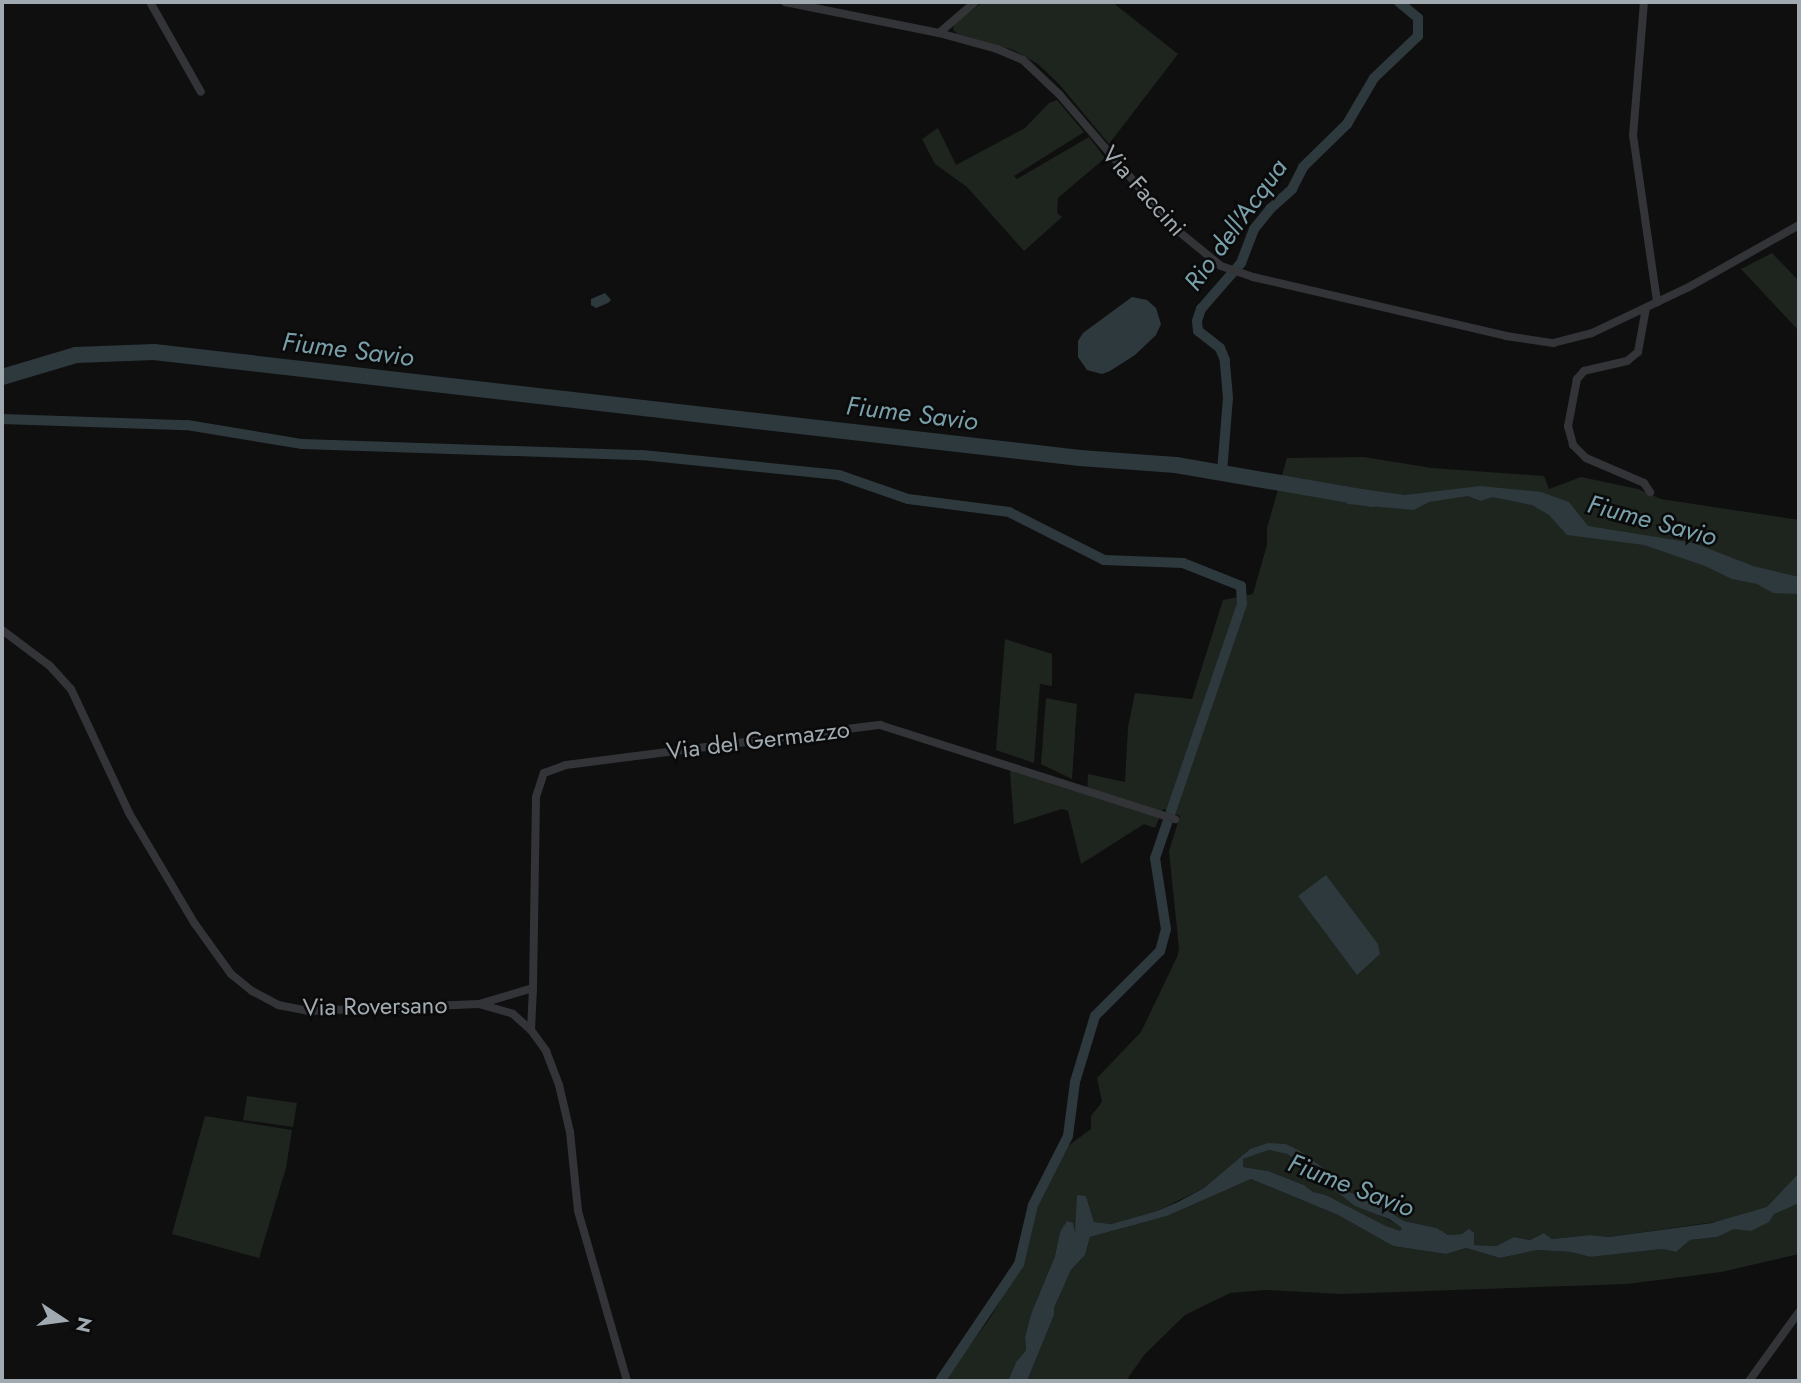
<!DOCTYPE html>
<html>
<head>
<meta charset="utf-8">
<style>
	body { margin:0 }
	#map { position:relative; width:1801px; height:1383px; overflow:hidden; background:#0f0f10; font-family:Jost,sans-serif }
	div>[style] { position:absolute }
	.green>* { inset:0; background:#1e241e }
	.water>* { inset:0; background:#2d393d }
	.canal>* { height:10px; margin:-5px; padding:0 5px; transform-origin:5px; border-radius:5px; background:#2d393d }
	.river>* { height:16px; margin:-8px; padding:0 8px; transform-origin:8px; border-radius:8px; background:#2d393d }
	.minor>* { height:8px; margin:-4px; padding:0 4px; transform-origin:4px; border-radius:4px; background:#323437 }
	span { translate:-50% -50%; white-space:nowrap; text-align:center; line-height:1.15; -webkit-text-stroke:5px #0a0a0b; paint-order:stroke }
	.street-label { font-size:24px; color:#a1aab0 }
	.water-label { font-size:26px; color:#79a0aa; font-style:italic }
	.frame { position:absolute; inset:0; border:4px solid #a1aab0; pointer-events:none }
	.north { position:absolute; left:28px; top:1285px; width:70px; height:70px; -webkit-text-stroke:5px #0a0a0b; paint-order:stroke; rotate:103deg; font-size:19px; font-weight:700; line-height:28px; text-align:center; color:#a1aab0 }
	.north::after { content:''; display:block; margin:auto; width:24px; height:32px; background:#a1aab0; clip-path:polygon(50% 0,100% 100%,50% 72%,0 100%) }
</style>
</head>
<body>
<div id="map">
	<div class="green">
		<i style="clip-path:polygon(983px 2px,1112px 2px,1178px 54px,1109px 144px,1059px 84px,1038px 64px,1013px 50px,958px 34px,953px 30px,954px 23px)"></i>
		<i style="clip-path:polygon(1057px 100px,1084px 132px,1014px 176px,1017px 179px,1089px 137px,1105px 158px,1058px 198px,1057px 213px,1062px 217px,1024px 251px,967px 187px,935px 164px,922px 139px,938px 128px,956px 165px,1025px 128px,1049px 103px)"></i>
		<i style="clip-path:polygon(1772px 253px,1799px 281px,1799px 331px,1741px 269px)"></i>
		<i style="clip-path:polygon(1364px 457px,1432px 468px,1544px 476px,1549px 489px,1581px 477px,1638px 489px,1661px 499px,1799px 520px,1799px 1254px,1721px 1272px,1627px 1284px,1342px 1294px,1265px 1290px,1230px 1293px,1185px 1315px,1144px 1355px,1126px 1381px,1027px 1381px,1054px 1315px,1054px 1308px,1071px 1270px,1085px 1255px,1090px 1237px,1167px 1216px,1251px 1179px,1338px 1215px,1393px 1246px,1446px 1254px,1466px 1248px,1500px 1258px,1537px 1250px,1571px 1252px,1590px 1257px,1662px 1249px,1676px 1252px,1690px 1240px,1717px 1237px,1722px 1221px,1609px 1237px,1590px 1235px,1552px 1239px,1544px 1233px,1530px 1240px,1514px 1237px,1496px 1246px,1474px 1245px,1462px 1234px,1448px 1235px,1437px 1228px,1404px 1221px,1374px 1202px,1342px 1189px,1334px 1183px,1334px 1176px,1286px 1144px,1250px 1149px,1204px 1188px,1157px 1211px,1111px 1224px,1094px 1222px,1086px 1196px,1074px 1235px,1060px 1232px,1055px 1256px,1031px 1314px,1025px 1337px,1026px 1350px,1016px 1362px,1008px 1381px,944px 1381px,990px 1318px,1023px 1263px,1039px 1201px,1068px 1146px,1091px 1129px,1091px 1116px,1102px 1102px,1097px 1078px,1141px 1032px,1177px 957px,1179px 949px,1169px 851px,1180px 816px,1163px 809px,1155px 828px,1144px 824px,1081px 864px,1068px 811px,1062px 809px,1014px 824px,1010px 772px,1013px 769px,1087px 792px,1088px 774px,1125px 782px,1128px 727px,1135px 693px,1192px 699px,1223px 600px,1253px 594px,1267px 545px,1267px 528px,1287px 458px)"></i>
		<i style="clip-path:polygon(1005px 639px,1052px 654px,1052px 686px,1040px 684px,1034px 763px,996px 750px)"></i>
		<i style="clip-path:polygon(1046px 698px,1077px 704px,1072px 779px,1041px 764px)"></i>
		<i style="clip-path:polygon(247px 1096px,297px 1103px,293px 1127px,243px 1120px)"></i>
		<i style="clip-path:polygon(205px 1116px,292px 1130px,286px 1168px,259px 1258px,172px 1234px)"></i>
		<i style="clip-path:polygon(1269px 1150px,1287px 1154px,1315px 1173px,1326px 1174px,1333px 1189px,1403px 1228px,1400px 1232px,1386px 1226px,1326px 1195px,1313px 1192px,1304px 1185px,1268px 1171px,1243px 1167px,1243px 1159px)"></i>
	</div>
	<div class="water">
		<i style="clip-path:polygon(605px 293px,611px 300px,608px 303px,596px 308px,591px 305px,591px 299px)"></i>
		<i style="clip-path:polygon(1132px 297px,1147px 300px,1156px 308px,1161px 324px,1156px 335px,1135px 355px,1110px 371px,1102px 374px,1087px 370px,1078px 357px,1078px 341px,1083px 333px)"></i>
		<i style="clip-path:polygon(1480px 486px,1541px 492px,1569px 502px,1588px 526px,1694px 543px,1753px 566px,1799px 577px,1799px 594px,1773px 593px,1757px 584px,1732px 579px,1705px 566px,1644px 545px,1567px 535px,1549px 515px,1532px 505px,1492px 497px,1481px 501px,1468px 496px,1429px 502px,1414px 510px,1347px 504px,1354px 488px,1405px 495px)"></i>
		<i style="clip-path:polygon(1326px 875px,1378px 944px,1380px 954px,1357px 975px,1298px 896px)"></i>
		<i style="clip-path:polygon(evenodd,1268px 1143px,1286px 1144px,1300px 1151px,1334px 1176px,1334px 1183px,1342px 1189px,1374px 1202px,1404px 1221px,1437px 1228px,1448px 1235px,1462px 1234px,1469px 1229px,1474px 1233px,1474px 1245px,1496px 1246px,1514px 1237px,1530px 1240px,1544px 1233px,1552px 1239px,1590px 1235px,1609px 1237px,1712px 1223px,1767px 1207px,1799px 1173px,1799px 1203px,1774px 1214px,1769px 1222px,1751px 1231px,1734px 1229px,1717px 1237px,1690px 1240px,1676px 1252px,1662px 1249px,1590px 1257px,1571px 1252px,1537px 1250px,1500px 1258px,1466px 1248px,1446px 1254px,1393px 1246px,1338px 1215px,1251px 1179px,1167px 1216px,1090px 1237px,1085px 1255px,1071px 1270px,1054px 1308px,1054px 1315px,1027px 1381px,1008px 1381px,1016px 1362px,1026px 1350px,1025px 1337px,1031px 1314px,1055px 1256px,1060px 1232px,1067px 1221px,1073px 1223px,1075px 1233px,1077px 1195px,1086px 1196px,1094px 1222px,1111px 1224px,1157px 1211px,1178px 1202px,1204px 1188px,1250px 1149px,1268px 1143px,1269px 1150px,1287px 1154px,1315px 1173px,1326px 1174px,1333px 1189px,1355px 1206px,1389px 1219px,1402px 1228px,1400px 1231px,1386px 1226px,1326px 1195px,1313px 1192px,1304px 1185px,1268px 1171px,1243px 1167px,1243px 1159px,1269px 1150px)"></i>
	</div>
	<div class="canal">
		<i style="left:2px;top:419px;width:185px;rotate:1.9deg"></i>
		<i style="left:187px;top:425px;width:117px;rotate:9.4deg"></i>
		<i style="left:302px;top:444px;width:340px;rotate:1.9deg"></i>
		<i style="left:642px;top:455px;width:198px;rotate:5.8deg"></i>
		<i style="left:839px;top:475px;width:73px;rotate:19.2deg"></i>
		<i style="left:908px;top:499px;width:102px;rotate:7.3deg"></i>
		<i style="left:1009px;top:512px;width:106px;rotate:26.8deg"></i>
		<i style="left:1104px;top:560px;width:79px;rotate:2.2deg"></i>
		<i style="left:1183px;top:563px;width:62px;rotate:21.6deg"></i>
		<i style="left:1241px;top:586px;width:18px;rotate:87deg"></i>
		<i style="left:1242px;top:604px;width:268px;rotate:108.9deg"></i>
		<i style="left:1155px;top:858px;width:72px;rotate:81.2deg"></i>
		<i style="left:1166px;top:929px;width:23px;rotate:105deg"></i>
		<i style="left:1160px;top:951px;width:92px;rotate:135deg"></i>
		<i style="left:1095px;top:1016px;width:69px;rotate:106.9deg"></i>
		<i style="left:1075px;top:1082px;width:54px;rotate:97.4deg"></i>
		<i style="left:1068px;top:1136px;width:77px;rotate:116.9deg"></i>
		<i style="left:1033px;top:1205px;width:61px;rotate:103.3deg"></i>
		<i style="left:1019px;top:1264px;width:141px;rotate:124deg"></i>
		<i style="left:1222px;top:472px;width:74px;rotate:-85.4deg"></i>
		<i style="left:1228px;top:398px;width:38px;rotate:-95deg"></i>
		<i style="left:1225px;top:360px;width:13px;rotate:-113deg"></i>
		<i style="left:1220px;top:348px;width:28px;rotate:-142deg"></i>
		<i style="left:1198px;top:331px;width:10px;rotate:-96deg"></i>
		<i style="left:1197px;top:321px;width:13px;rotate:-72deg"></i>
		<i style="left:1201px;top:309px;width:61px;rotate:-49deg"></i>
		<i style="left:1241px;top:263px;width:36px;rotate:-69deg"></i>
		<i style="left:1254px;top:229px;width:26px;rotate:-51deg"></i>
		<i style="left:1270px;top:209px;width:30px;rotate:-42deg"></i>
		<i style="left:1292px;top:189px;width:25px;rotate:-63deg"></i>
		<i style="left:1303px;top:167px;width:62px;rotate:-44.3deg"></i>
		<i style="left:1347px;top:124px;width:53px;rotate:-59.6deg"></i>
		<i style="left:1374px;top:78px;width:61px;rotate:-43.7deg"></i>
		<i style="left:1418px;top:36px;width:18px;rotate:-90deg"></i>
		<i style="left:1418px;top:18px;width:25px;rotate:-140deg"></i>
	</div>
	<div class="river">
		<i style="left:2px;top:377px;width:77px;rotate:-16.6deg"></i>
		<i style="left:76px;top:355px;width:78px;rotate:-2.2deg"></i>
		<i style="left:154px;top:352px;width:932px;rotate:6.53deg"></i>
		<i style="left:1080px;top:458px;width:96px;rotate:4.2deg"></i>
		<i style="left:1176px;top:465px;width:200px;rotate:9.8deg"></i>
	</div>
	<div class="minor">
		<i style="left:150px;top:2px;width:103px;rotate:60.5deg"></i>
		<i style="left:785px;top:2px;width:157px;rotate:11.4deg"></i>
		<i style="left:939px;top:33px;width:60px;rotate:15.4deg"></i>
		<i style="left:997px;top:49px;width:28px;rotate:23deg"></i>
		<i style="left:1023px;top:60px;width:50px;rotate:43.4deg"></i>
		<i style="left:1059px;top:94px;width:174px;rotate:49.4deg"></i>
		<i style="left:1172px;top:226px;width:63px;rotate:39.2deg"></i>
		<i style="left:1221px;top:266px;width:34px;rotate:19deg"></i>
		<i style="left:1253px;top:277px;width:260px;rotate:13.1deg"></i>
		<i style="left:1506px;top:336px;width:48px;rotate:8.5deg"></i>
		<i style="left:1553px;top:343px;width:40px;rotate:-14.4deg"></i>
		<i style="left:1592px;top:333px;width:107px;rotate:-25.4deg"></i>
		<i style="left:1689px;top:287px;width:126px;rotate:-29.4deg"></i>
		<i style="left:1644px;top:2px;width:133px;rotate:94.7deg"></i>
		<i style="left:1633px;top:135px;width:169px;rotate:81.8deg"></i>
		<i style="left:939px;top:33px;width:48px;rotate:-40.7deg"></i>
		<i style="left:1646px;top:308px;width:45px;rotate:100.3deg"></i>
		<i style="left:1638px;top:352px;width:14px;rotate:141deg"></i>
		<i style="left:1627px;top:361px;width:44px;rotate:166.9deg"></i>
		<i style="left:1584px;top:371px;width:11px;rotate:131deg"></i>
		<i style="left:1577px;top:379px;width:48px;rotate:100.8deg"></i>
		<i style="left:1568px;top:426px;width:20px;rotate:75deg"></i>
		<i style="left:1573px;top:445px;width:18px;rotate:45deg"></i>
		<i style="left:1586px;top:458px;width:63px;rotate:23.3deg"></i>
		<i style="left:1644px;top:483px;width:11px;rotate:56deg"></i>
		<i style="left:2px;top:630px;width:60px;rotate:36.9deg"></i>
		<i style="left:50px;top:666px;width:31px;rotate:48deg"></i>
		<i style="left:71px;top:689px;width:137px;rotate:64.9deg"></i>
		<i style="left:129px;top:813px;width:129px;rotate:59.3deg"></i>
		<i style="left:195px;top:924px;width:62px;rotate:54.2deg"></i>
		<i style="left:231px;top:974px;width:27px;rotate:39deg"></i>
		<i style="left:252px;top:991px;width:30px;rotate:28deg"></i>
		<i style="left:278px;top:1005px;width:32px;rotate:11deg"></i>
		<i style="left:309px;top:1011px;width:170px;rotate:-2.4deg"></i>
		<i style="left:479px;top:1004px;width:35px;rotate:16deg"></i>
		<i style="left:513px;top:1014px;width:24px;rotate:42deg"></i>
		<i style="left:531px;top:1030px;width:26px;rotate:54deg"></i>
		<i style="left:546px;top:1051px;width:36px;rotate:69deg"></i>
		<i style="left:559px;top:1085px;width:48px;rotate:76.8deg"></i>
		<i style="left:570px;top:1132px;width:79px;rotate:84.2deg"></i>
		<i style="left:578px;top:1211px;width:177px;rotate:73.9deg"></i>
		<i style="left:479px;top:1004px;width:56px;rotate:-16.5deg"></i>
		<i style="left:533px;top:988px;width:191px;rotate:-89.1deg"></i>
		<i style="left:536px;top:797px;width:25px;rotate:-72deg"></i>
		<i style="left:544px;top:773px;width:23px;rotate:-20deg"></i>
		<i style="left:566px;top:765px;width:317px;rotate:-7.3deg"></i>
		<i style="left:880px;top:725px;width:310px;rotate:17.7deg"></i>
		<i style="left:531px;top:1030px;width:42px;rotate:-87.3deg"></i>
		<i style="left:1749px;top:1381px;width:85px;rotate:-54.1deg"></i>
	</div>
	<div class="street-label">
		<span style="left:1144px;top:191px;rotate:48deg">Via Faccini</span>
		<span style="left:758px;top:740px;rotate:-7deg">Via del Germazzo</span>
		<span style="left:375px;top:1006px;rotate:-1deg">Via Roversano</span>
	</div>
	<div class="water-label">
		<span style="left:1236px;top:225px;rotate:-54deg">Rio dell'Acqua</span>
		<span style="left:348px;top:350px;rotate:7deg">Fiume Savio</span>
		<span style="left:912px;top:414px;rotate:7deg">Fiume Savio</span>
		<span style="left:1652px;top:521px;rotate:15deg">Fiume Savio</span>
		<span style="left:1351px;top:1186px;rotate:21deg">Fiume Savio</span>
	</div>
	<div class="frame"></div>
	<div class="north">N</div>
</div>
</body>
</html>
